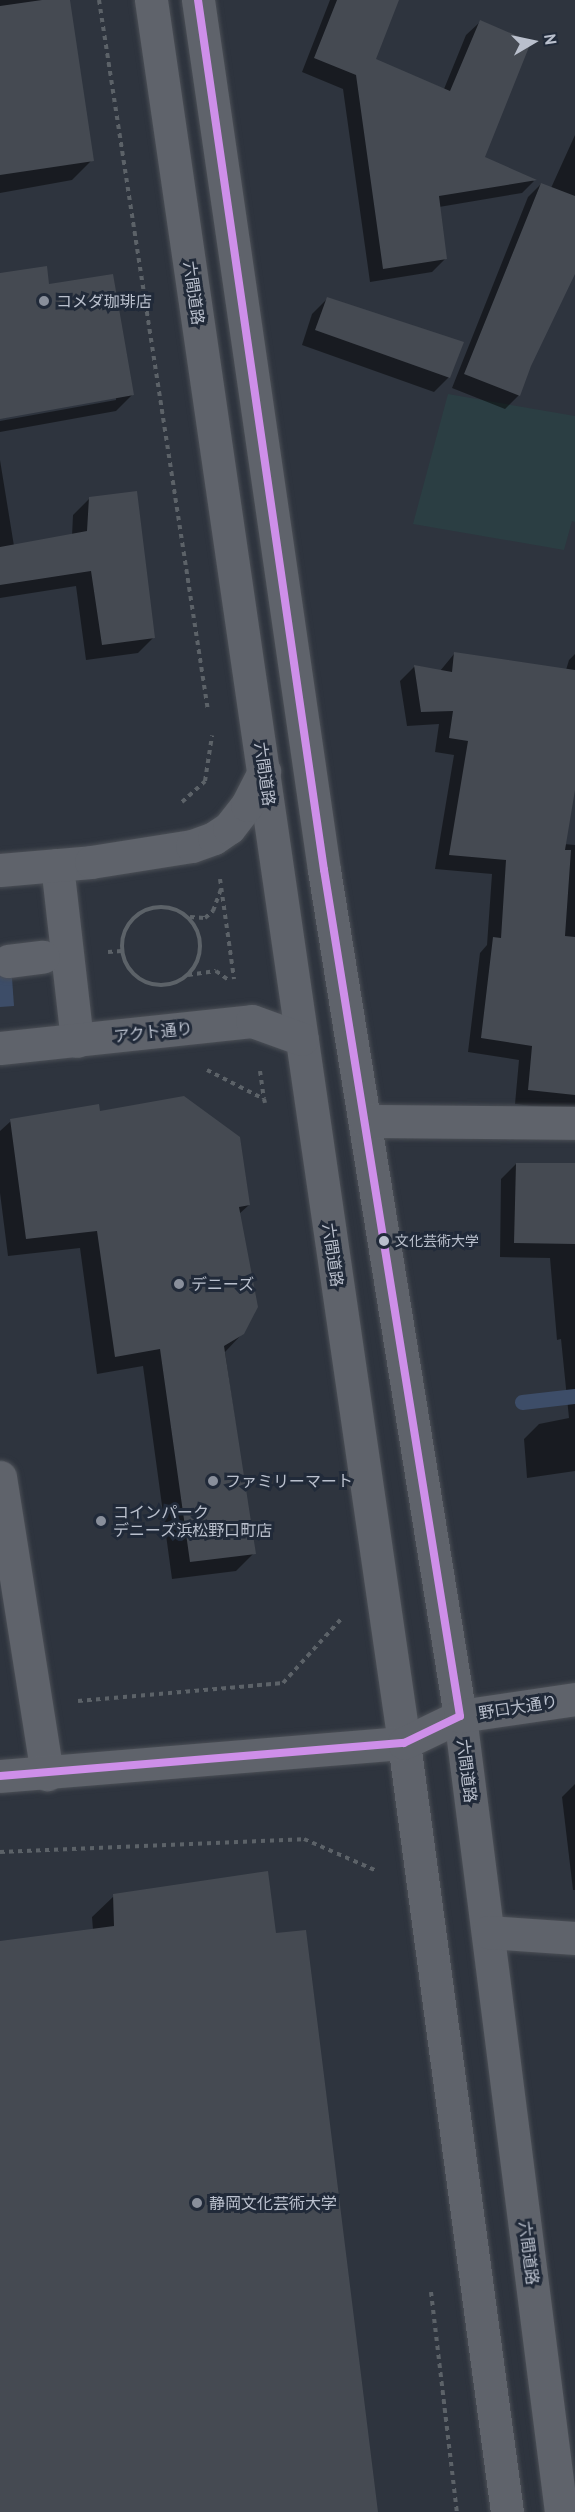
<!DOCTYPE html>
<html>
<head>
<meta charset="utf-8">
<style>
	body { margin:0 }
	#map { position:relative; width:575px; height:2512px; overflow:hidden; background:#2e343e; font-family:"PT Sans","Noto Sans JP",sans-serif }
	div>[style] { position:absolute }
	.green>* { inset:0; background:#2b3e43 }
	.water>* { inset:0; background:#3d4d68 }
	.shadow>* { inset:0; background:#0007 }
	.stream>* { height:15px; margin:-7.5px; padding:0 7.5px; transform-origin:7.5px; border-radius:7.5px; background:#3d4d68 }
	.building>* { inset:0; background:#454a52 }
	.path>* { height:4px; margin-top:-2px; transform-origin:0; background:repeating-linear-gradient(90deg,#5c6268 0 4.5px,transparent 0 9px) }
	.path>.ring { margin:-2px; padding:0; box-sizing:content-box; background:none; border:4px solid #5c6268; border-radius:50% }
	.roads { filter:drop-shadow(0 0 2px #4b4f56) drop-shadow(0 0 2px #4b4f56) }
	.minor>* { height:33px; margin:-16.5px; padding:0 16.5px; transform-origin:16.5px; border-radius:16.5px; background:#5f636b }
	.bus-1>* { height:8px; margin:-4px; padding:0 4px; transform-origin:4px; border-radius:4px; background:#ce8fe9 }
	.dots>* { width:16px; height:16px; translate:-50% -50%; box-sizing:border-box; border:3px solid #212a39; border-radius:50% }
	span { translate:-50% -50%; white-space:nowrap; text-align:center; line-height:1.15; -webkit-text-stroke:6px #212a39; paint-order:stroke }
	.bus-label { font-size:14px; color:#bac0cd }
	.left { translate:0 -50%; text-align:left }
	.street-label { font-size:16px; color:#bac0cd }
	.poi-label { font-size:16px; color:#bac0cd }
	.north { position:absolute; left:503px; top:12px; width:60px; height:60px; -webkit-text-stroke:4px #212a39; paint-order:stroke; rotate:81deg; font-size:16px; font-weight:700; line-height:24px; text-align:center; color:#bac0cd }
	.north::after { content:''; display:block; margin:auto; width:21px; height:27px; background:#bac0cd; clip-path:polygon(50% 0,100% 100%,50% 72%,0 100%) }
</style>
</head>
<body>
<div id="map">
	<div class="green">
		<i style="clip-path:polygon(448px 394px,575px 416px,575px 522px,572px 521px,564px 550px,413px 524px)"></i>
	</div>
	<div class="water">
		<i style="clip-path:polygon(0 975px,12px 978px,14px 1006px,0 1007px)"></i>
	</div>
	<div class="shadow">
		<i style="clip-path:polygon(0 0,69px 0,92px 160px,72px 180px,0 193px)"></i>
		<i style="clip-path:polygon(330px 0,397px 0,374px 59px,444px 89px,466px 35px,480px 22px,483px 157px,534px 181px,522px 193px,439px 207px,446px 258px,432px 272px,370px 282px,343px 89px,302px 72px)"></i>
		<i style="clip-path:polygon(575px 135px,575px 271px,530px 366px,519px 395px,505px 409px,452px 388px,528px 197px,541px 184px,551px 188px)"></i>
		<i style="clip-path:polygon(0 275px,48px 286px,132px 395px,116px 411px,0 432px,0 421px,116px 400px,116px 397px,0 418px)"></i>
		<i style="clip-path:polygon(327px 299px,449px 377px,434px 392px,302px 345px,312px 314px)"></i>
		<i style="clip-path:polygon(0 460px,14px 546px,72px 536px,73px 515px,89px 499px,154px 637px,138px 653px,86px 660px,76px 586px,0 598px)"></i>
		<i style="clip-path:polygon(454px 654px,566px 670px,569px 660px,575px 654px,575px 780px,564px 844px,575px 845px,575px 1111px,515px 1104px,519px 1060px,468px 1052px,480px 953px,487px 945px,492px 874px,435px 869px,454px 755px,435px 752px,439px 724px,407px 726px,400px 681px,414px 667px,440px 671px)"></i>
		<i style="clip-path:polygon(98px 1112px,249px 1205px,239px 1214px,243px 1333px,225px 1352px,254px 1553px,236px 1571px,172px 1579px,143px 1366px,97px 1374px,80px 1248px,8px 1256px,0 1193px,0 1131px,11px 1121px)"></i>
		<i style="clip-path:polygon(516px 1164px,575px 1165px,575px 1471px,527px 1478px,524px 1439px,539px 1424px,569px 1418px,561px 1339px,557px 1340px,550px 1258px,500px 1257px,501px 1179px)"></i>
		<i style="clip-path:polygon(575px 1784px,575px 1890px,573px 1890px,562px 1797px)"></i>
		<i style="clip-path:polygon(114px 1896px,275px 1935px,377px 2512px,0 2512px,0 1943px,93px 1930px,92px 1917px)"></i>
	</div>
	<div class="stream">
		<i style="left:522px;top:1402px;width:53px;rotate:-6.5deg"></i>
	</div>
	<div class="building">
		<i style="clip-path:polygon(42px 0,70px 0,94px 161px,0 175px,0 6px)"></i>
		<i style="clip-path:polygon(337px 0,399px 0,376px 59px,450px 91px,480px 20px,531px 42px,485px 157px,537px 180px,439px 196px,447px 259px,383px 269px,356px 75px,314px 58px)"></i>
		<i style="clip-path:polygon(541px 183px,575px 196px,575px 274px,531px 366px,520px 396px,464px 374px)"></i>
		<i style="clip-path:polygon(47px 266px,49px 284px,113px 274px,134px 395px,0 419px,0 273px)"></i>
		<i style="clip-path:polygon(327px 297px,464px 342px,450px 378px,315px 330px)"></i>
		<i style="clip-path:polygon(137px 491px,155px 638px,102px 645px,91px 571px,0 585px,0 547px,87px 531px,89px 497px)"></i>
		<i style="clip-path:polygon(454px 652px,575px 670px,575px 790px,565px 850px,571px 850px,565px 936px,575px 937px,575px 1095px,528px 1090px,532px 1046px,481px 1038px,493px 937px,501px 938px,506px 860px,449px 855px,468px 741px,449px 738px,453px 711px,421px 712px,414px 665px,452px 672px)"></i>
		<i style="clip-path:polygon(184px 1096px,240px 1137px,250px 1205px,239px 1207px,258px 1307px,244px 1334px,224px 1346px,256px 1554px,190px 1562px,160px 1349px,115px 1357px,97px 1231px,26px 1239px,10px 1119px,99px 1104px,100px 1111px)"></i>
		<i style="clip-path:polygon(516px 1163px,575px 1163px,575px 1244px,514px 1243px)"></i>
		<i style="clip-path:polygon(268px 1871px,276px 1933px,306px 1930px,378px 2512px,0 2512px,0 1941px,114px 1926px,113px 1894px)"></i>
	</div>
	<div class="path">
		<i style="left:99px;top:0;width:719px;rotate:81.28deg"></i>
		<i style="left:182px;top:802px;width:31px;rotate:-42deg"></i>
		<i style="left:205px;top:781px;width:46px;rotate:-81.2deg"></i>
		<i style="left:220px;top:879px;width:101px;rotate:82deg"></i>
		<i class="ring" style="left:122px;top:907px;width:74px;height:74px"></i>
		<i style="left:190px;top:917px;width:15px;rotate:4deg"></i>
		<i style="left:205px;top:918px;width:11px;rotate:-41deg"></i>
		<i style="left:213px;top:911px;width:23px;rotate:-70deg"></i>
		<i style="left:108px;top:952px;width:14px;rotate:-4deg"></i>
		<i style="left:188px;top:975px;width:28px;rotate:-8deg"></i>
		<i style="left:216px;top:971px;width:17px;rotate:36deg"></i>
		<i style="left:207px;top:1070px;width:64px;rotate:27deg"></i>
		<i style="left:264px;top:1099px;width:4px;rotate:76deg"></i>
		<i style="left:260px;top:1071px;width:28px;rotate:82deg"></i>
		<i style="left:78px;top:1701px;width:206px;rotate:-5deg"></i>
		<i style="left:283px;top:1683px;width:86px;rotate:-47.8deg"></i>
		<i style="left:0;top:1852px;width:304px;rotate:-2.4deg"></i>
		<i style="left:304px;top:1839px;width:80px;rotate:23.7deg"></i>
		<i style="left:431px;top:2292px;width:222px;rotate:83.3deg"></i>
	</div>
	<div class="roads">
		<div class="minor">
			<i style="left:151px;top:0;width:1761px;rotate:81.74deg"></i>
			<i style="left:404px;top:1743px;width:776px;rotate:82.37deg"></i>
			<i style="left:198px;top:0;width:879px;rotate:81.76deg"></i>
			<i style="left:324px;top:870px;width:857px;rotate:80.87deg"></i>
			<i style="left:460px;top:1716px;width:802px;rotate:82.77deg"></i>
			<i style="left:57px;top:865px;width:177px;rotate:83.5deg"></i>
			<i style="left:0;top:870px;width:91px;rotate:-5deg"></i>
			<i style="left:91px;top:862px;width:102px;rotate:-9deg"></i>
			<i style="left:192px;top:846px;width:23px;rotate:-20deg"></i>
			<i style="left:214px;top:838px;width:18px;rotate:-34deg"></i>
			<i style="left:229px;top:828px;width:29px;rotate:-52deg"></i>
			<i style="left:247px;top:805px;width:38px;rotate:-63deg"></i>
			<i style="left:8px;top:961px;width:35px;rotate:-7deg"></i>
			<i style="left:0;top:1048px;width:253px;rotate:-6.1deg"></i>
			<i style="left:252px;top:1021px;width:53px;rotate:19.8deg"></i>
			<i style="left:366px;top:1121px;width:209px;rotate:0.5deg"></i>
			<i style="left:0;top:1477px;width:301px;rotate:81deg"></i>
			<i style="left:0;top:1776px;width:405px;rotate:-4.7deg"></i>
			<i style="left:404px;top:1743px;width:62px;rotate:-25.7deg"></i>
			<i style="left:460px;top:1716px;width:116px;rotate:-8.4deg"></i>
			<i style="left:488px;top:1932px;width:87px;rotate:3.9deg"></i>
		</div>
	</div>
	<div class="bus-1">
		<i style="left:0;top:1776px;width:405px;rotate:-4.7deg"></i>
		<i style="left:404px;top:1743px;width:62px;rotate:-25.7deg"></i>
		<i style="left:460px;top:1716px;width:857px;rotate:-99.13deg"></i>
		<i style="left:324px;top:870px;width:879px;rotate:-98.24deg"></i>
	</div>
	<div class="dots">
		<i style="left:44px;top:301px;background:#898f9b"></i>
		<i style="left:384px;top:1241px;background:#bac0cd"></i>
		<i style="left:179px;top:1284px;background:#898f9b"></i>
		<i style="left:213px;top:1481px;background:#898f9b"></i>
		<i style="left:101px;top:1521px;background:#898f9b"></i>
		<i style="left:197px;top:2203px;background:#898f9b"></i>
	</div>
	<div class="bus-label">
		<span class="left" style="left:395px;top:1241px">文化芸術大学</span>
	</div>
	<div class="street-label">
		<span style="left:194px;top:293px;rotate:82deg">六間道路</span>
		<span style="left:265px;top:774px;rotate:82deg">六間道路</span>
		<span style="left:153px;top:1032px;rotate:-6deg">アクト通り</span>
		<span style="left:333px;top:1255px;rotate:82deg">六間道路</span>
		<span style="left:518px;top:1707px;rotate:-9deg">野口大通り</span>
		<span style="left:467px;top:1771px;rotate:83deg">六間道路</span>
		<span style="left:529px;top:2253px;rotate:83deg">六間道路</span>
	</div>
	<div class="poi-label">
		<span class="left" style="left:56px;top:301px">コメダ珈琲店</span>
		<span class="left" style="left:191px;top:1284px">デニーズ</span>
		<span class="left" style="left:225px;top:1481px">ファミリーマート</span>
		<span class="left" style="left:113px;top:1521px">コインパーク<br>デニーズ浜松野口町店</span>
		<span class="left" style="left:209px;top:2203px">静岡文化芸術大学</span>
	</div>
	<div class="north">N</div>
</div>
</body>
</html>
